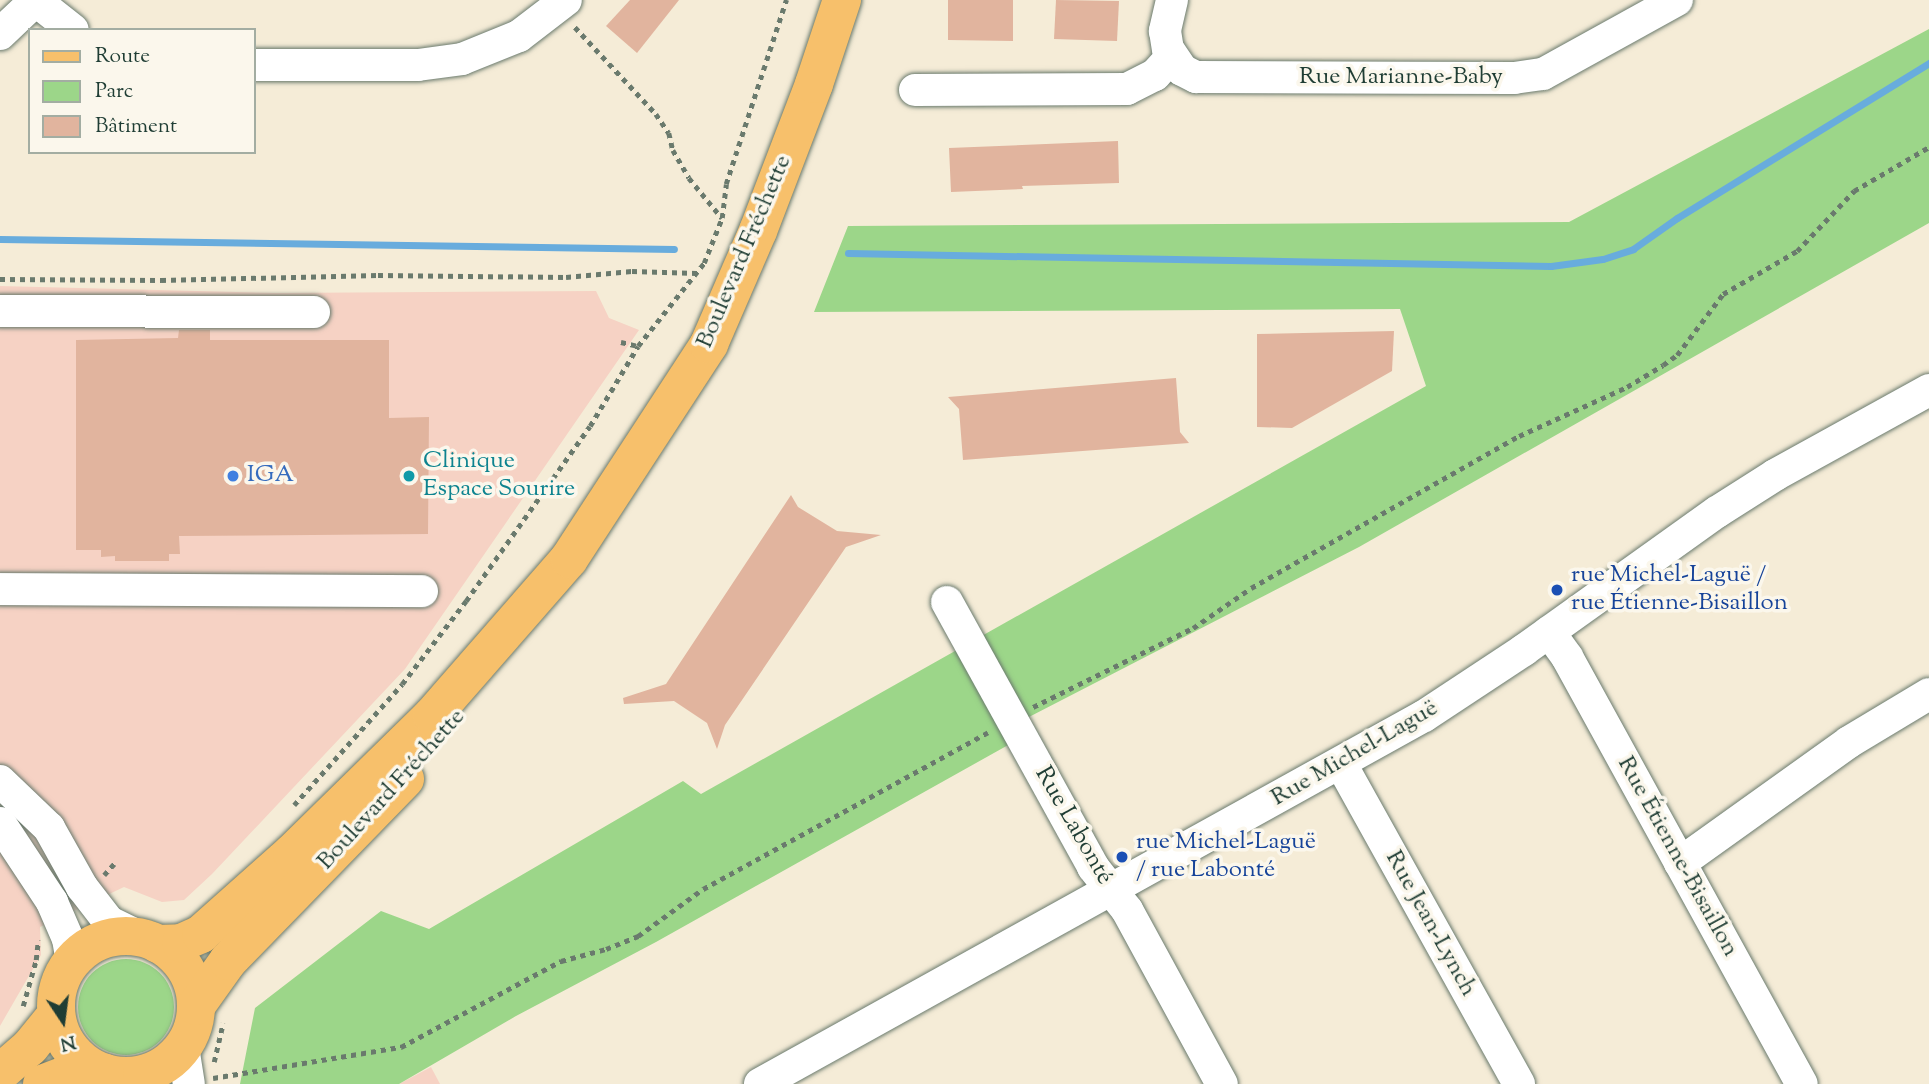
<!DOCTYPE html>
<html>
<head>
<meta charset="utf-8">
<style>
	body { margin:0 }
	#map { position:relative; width:1929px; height:1084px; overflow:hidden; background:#f5ecd7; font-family:"Sorts Mill Goudy",serif }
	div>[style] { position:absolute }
	.built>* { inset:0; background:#f6d2c4 }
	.green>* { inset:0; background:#9cd689 }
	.round { border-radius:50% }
	.stream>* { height:7px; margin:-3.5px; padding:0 3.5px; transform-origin:3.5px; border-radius:3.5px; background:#68acdd }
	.building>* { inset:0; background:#e1b49e }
	.path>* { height:4.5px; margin-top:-2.25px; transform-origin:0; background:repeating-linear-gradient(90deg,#6a7a6d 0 5px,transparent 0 10px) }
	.roads { filter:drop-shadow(0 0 2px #6a7a6d) drop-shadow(0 0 2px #6a7a6d) }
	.minor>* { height:32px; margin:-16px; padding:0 16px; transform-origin:16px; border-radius:16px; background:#fff }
	.major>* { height:38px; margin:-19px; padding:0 19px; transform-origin:19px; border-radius:19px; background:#f7c06b }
	.major>.ring { margin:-19px; padding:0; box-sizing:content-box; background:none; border:38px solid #f7c06b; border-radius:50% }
	.dots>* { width:19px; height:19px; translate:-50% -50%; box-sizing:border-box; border:4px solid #fbf7ec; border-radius:50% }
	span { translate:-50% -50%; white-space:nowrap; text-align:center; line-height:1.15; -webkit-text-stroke:7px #fbf7ec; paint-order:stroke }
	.street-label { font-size:24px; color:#1f3d34 }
	.culture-label { font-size:24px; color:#0d838f }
	.left { translate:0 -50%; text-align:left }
	.shop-label { font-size:24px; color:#366cbe }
	.transit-label { font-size:24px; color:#164399 }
	.legend { position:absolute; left:28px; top:28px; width:228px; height:126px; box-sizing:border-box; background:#fbf7ec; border:2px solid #a3ada2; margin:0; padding:9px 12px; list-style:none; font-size:21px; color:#1f3d34 }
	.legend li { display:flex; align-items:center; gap:14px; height:35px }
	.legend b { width:35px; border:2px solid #a3ada2 }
	.north { position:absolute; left:28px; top:986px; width:70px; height:70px; -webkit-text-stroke:5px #fbf7ec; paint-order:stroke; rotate:167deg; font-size:19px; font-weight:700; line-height:28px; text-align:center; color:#1f3d34 }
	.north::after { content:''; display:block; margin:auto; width:24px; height:32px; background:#1f3d34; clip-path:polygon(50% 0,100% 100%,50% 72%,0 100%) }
</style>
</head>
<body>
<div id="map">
	<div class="built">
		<i style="clip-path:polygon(0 286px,276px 293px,596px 291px,609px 318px,639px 330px,405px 669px,212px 874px,184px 900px,162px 902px,124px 887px,40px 927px,41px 955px,0 1026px)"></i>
		<i style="clip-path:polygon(431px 1067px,440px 1084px,399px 1084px)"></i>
	</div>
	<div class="green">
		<i style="clip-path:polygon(1929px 29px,1929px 223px,1359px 547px,1027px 718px,1010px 744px,656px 942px,516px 1016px,399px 1084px,240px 1084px,255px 1008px,381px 911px,429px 929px,683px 781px,701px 794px,1426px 386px,1400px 309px,814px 312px,848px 226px,1569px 222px)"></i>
		<i class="round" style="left:78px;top:959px;width:96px;height:96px"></i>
	</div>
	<div class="stream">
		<i style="left:0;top:239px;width:674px;rotate:0.85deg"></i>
		<i style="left:848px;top:253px;width:703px;rotate:1.06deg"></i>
		<i style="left:1551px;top:266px;width:52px;rotate:-7.7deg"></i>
		<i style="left:1603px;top:259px;width:32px;rotate:-18deg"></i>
		<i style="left:1633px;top:249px;width:54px;rotate:-35.2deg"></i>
		<i style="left:1677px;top:218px;width:296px;rotate:-31.6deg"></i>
	</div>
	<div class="building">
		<i style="clip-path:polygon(630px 0,679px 0,637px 53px,606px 26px)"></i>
		<i style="clip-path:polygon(948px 0,1013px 0,1013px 41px,948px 40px)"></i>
		<i style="clip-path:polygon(1056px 0,1119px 1px,1117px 41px,1054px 39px)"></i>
		<i style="clip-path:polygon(1118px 141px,1119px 183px,1022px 186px,1023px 189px,951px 192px,949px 148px)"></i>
		<i style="clip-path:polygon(179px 330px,210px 330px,210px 340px,389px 340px,389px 418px,429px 417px,428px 534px,179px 536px,180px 554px,169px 554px,169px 561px,115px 561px,115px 556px,101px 557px,101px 550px,76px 550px,76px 340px,178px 338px)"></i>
		<i style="clip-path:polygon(1394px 331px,1392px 371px,1292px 428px,1257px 427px,1257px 334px)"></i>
		<i style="clip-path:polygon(1176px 378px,1180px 432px,1189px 443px,963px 460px,959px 409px,948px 397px)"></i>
		<i style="clip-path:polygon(791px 495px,798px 507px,837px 531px,881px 535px,846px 547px,725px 725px,717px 749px,707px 723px,674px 701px,624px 704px,623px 698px,666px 684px)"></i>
	</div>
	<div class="path">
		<i style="left:575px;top:27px;width:119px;rotate:47deg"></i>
		<i style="left:656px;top:114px;width:23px;rotate:56deg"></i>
		<i style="left:669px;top:133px;width:17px;rotate:77deg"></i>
		<i style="left:673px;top:150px;width:32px;rotate:60deg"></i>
		<i style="left:689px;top:178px;width:52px;rotate:50.5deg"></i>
		<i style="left:0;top:279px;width:161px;rotate:0.4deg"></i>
		<i style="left:161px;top:280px;width:217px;rotate:-1.3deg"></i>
		<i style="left:378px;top:275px;width:188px;rotate:0.6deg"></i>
		<i style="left:566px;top:277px;width:66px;rotate:-5.2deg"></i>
		<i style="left:632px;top:271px;width:65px;rotate:1.8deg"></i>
		<i style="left:621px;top:342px;width:17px;rotate:13deg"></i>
		<i style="left:1033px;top:707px;width:178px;rotate:-26.3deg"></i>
		<i style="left:1193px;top:628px;width:70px;rotate:-34.6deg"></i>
		<i style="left:1251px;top:588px;width:308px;rotate:-29.6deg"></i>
		<i style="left:1519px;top:436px;width:119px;rotate:-24.4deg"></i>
		<i style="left:1627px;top:387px;width:42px;rotate:-31.4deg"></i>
		<i style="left:1663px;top:365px;width:17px;rotate:-36deg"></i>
		<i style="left:1677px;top:355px;width:76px;rotate:-53deg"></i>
		<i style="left:1723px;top:294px;width:86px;rotate:-30.2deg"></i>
		<i style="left:1797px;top:251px;width:83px;rotate:-46.5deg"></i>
		<i style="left:1854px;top:191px;width:87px;rotate:-30.4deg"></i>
		<i style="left:294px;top:805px;width:162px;rotate:-48.2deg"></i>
		<i style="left:402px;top:684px;width:105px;rotate:-52.4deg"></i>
		<i style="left:466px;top:601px;width:214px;rotate:-54.7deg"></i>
		<i style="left:590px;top:426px;width:93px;rotate:-59deg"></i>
		<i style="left:638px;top:346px;width:106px;rotate:-51.5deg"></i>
		<i style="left:704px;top:263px;width:48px;rotate:-68.2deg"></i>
		<i style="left:722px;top:218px;width:34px;rotate:-83deg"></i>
		<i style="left:726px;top:184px;width:194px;rotate:-71.9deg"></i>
		<i style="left:104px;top:875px;width:15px;rotate:-48deg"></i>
		<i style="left:23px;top:1006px;width:48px;rotate:-74.2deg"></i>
		<i style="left:36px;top:960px;width:20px;rotate:-84deg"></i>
		<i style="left:214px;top:1062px;width:40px;rotate:-77deg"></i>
		<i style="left:213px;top:1078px;width:191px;rotate:-9.4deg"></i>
		<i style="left:401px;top:1047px;width:182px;rotate:-28.3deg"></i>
		<i style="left:561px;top:961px;width:47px;rotate:-14.9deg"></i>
		<i style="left:606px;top:949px;width:35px;rotate:-22deg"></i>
		<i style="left:638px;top:936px;width:80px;rotate:-35.9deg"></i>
		<i style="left:703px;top:889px;width:325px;rotate:-28.8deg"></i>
	</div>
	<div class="roads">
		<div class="minor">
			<i style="left:35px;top:0;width:48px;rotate:38.3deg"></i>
			<i style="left:1172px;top:0;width:32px;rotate:103deg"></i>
			<i style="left:1165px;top:31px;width:18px;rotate:81deg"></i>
			<i style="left:1168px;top:49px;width:25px;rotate:56deg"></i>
			<i style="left:1182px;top:70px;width:16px;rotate:27deg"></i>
			<i style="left:1196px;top:77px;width:318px;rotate:0.2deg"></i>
			<i style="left:1514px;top:78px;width:29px;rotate:-8deg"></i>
			<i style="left:1543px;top:74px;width:153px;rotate:-28.9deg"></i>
			<i style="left:0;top:34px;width:50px;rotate:-43.4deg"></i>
			<i style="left:254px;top:65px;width:164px"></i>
			<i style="left:418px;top:65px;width:44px;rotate:-7.8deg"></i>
			<i style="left:462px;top:59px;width:61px;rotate:-22deg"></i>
			<i style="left:519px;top:36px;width:59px;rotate:-37.5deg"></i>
			<i style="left:915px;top:90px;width:212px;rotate:-0.3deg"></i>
			<i style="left:1127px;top:89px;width:31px;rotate:-27deg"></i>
			<i style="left:1155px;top:75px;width:24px;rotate:-48deg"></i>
			<i style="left:0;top:311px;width:314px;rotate:0.2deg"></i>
			<i style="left:0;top:589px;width:422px;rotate:0.3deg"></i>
			<i style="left:947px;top:602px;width:303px;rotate:61.1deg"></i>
			<i style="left:1093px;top:867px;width:55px;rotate:51.7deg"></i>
			<i style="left:1127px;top:910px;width:198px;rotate:61.4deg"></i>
			<i style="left:1549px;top:632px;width:31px;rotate:54deg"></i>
			<i style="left:1567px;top:657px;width:487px;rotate:61.2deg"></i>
			<i style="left:1341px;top:764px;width:366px;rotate:60.9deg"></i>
			<i style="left:0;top:781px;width:68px;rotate:43.8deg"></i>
			<i style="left:49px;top:828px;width:68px;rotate:60.8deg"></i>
			<i style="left:82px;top:887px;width:44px;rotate:52.4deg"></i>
			<i style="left:109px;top:922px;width:37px;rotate:26deg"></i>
			<i style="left:0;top:823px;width:95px;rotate:56.6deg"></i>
			<i style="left:52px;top:902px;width:40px;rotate:66.6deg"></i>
			<i style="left:68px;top:939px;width:23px;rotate:80deg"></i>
			<i style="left:1680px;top:863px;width:208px;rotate:-35.6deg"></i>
			<i style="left:1849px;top:742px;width:93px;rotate:-31deg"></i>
			<i style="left:183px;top:1047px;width:37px;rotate:81deg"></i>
			<i style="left:122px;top:1076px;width:12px;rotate:42deg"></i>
			<i style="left:760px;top:1084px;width:759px;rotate:-29deg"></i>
			<i style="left:1424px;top:716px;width:120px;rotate:-33.4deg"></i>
			<i style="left:1524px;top:650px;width:237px;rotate:-35.6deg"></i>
			<i style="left:1717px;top:512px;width:69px;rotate:-32.5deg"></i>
			<i style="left:1775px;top:475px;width:176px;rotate:-28.9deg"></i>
		</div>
		<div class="major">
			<i class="ring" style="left:56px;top:936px;width:102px;height:102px"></i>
			<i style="left:158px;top:944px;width:23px;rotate:-2deg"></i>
			<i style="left:181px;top:943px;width:22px;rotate:-24deg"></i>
			<i style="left:201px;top:934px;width:122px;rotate:-41.7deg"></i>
			<i style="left:292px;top:853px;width:196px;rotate:-44.4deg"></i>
			<i style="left:432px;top:716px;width:208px;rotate:-48.9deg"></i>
			<i style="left:569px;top:559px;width:257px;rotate:-56.9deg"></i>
			<i style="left:709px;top:344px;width:123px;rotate:-66.6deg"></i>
			<i style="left:758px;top:231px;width:157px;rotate:-69.1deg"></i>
			<i style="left:814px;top:84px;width:89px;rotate:-71.6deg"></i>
			<i style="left:196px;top:1006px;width:55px;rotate:-54.6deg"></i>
			<i style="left:228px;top:961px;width:254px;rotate:-45.8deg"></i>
			<i style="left:0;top:1073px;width:40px;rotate:-41deg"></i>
			<i style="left:30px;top:1047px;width:41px;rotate:-50.9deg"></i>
			<i style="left:42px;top:1084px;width:28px;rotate:-21deg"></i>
			<i style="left:68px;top:1074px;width:37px;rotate:-2deg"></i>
		</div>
	</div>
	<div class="dots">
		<i style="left:233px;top:476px;background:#3f7fe0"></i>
		<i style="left:409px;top:476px;background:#0f9aa8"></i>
		<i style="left:1557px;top:590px;background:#1a4fb4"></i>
		<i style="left:1122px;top:857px;background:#1a4fb4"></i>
	</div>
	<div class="street-label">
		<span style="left:1401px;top:78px">Rue Marianne-Baby</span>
		<span style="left:745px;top:252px;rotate:-67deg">Boulevard Fréchette</span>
		<span style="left:1355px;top:754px;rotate:-30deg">Rue Michel-Laguë</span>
		<span style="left:392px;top:790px;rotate:-48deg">Boulevard Fréchette</span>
		<span style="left:1073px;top:826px;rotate:60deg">Rue Labonté</span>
		<span style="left:1677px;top:857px;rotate:61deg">Rue Étienne-Bisaillon</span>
		<span style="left:1430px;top:924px;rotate:61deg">Rue Jean-Lynch</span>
	</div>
	<div class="culture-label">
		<span class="left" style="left:423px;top:476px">Clinique<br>Espace Sourire</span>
	</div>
	<div class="shop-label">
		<span class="left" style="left:247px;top:476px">IGA</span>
	</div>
	<div class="transit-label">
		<span class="left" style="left:1571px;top:590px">rue Michel-Laguë /<br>rue Étienne-Bisaillon</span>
		<span class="left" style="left:1136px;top:857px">rue Michel-Laguë<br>/ rue Labonté</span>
	</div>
	<ul class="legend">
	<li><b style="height:9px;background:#f7c06b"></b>Route</li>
	<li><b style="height:19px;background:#9cd689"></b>Parc</li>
	<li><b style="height:19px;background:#e1b49e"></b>Bâtiment</li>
	</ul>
	<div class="north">N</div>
</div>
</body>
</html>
